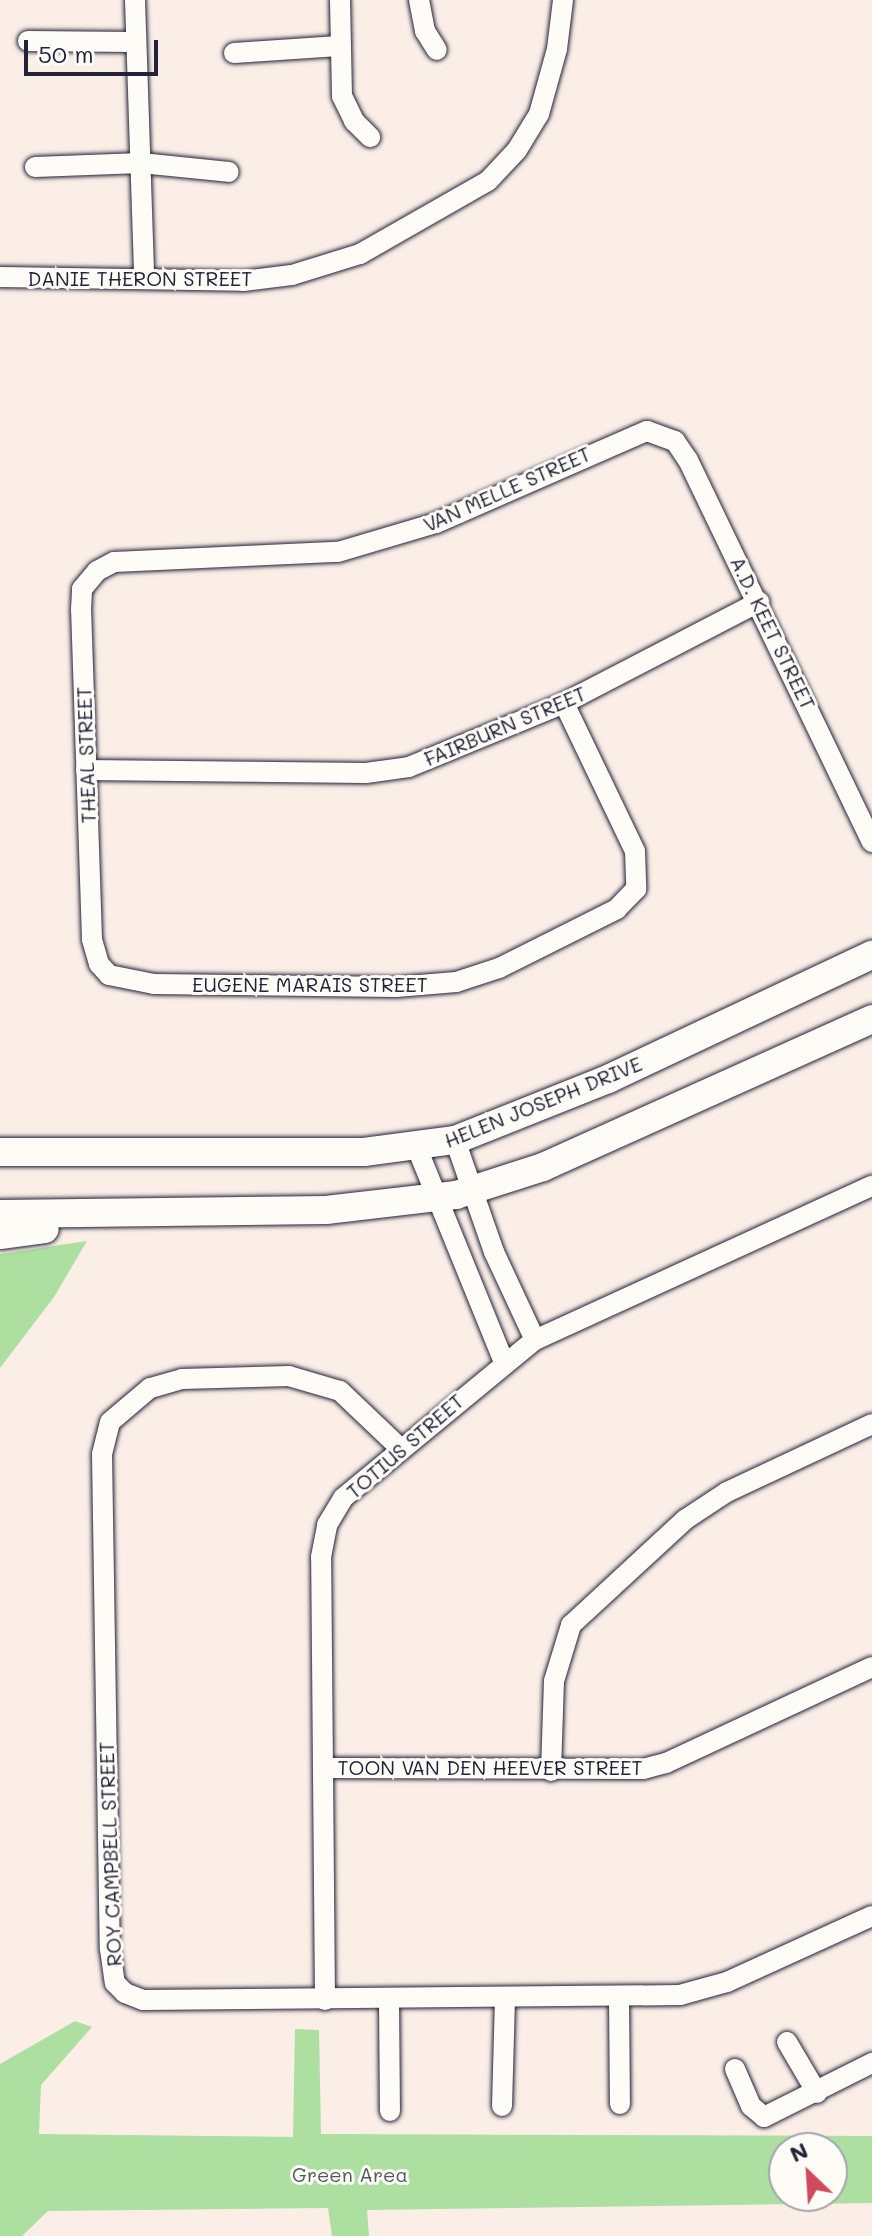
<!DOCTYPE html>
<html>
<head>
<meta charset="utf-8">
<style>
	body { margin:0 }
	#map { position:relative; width:872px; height:2236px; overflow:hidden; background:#fbeee7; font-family:Mali,sans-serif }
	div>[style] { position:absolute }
	.green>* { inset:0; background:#acdfa0 }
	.roads { filter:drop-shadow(0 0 2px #22223b) drop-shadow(0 0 2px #22223b) }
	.street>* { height:20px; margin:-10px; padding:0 10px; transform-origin:10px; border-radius:10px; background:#fdfcf7 }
	.secondary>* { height:28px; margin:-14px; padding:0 14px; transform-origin:14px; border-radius:14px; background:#fdfcf7 }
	span { translate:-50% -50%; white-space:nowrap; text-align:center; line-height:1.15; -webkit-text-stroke:6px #fdfcf7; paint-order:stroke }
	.street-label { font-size:20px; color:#22223b }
	.park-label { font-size:20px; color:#4b5b59 }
	.north { position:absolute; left:768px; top:2132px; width:80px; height:80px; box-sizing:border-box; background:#fdfcf7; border:2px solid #a5a5ac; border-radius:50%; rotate:335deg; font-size:22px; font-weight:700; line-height:32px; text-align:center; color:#22223b }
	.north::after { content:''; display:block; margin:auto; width:28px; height:36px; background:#d1495b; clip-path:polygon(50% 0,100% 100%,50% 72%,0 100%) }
	.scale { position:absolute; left:24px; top:40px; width:134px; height:36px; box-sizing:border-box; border:4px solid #22223b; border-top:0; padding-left:10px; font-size:24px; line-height:28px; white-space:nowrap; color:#22223b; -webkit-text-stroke:6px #fdfcf7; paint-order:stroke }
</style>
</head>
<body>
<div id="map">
	<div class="green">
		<i style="clip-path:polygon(87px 1241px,54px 1297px,0 1368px,0 1254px)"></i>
		<i style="clip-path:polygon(evenodd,75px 2021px,92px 2027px,41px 2085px,39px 2134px,293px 2137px,295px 2029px,319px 2030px,321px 2134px,872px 2136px,872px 2203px,367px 2210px,369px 2236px,332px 2236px,328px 2208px,48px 2211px,22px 2236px,0 2236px,0 2064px,75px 2021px,832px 2148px,832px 2196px,784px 2196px,784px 2148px,832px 2148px)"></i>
	</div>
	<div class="roads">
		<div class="street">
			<i style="left:135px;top:0;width:276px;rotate:88.1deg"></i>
			<i style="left:340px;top:0;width:96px;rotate:88.8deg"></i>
			<i style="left:342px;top:96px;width:28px;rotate:64deg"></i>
			<i style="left:354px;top:121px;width:23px;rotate:45deg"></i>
			<i style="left:419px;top:0;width:32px;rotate:79deg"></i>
			<i style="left:425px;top:31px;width:22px;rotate:58deg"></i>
			<i style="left:28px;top:41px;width:106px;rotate:0.5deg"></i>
			<i style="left:234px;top:53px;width:105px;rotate:-3.8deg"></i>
			<i style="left:35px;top:167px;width:106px;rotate:-2.2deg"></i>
			<i style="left:141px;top:163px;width:88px;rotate:5.8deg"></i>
			<i style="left:0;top:277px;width:243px;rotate:0.9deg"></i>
			<i style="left:243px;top:281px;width:49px;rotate:-7deg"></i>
			<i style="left:292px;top:275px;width:71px;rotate:-17.2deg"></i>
			<i style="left:360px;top:254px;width:147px;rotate:-29.7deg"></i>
			<i style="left:488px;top:181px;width:42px;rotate:-46.9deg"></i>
			<i style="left:517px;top:150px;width:42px;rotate:-58.6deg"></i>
			<i style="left:539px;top:114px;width:67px;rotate:-74.5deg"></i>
			<i style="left:557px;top:49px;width:49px;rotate:-83deg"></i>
			<i style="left:564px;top:703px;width:164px;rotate:64.4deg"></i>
			<i style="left:635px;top:851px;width:38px;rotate:88deg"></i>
			<i style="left:636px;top:889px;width:28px;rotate:134deg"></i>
			<i style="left:617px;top:909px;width:132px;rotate:153.4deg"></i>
			<i style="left:499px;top:968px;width:45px;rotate:162deg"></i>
			<i style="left:456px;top:982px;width:60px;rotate:175.2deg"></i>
			<i style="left:396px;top:987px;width:242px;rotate:-179.3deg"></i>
			<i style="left:154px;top:984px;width:46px;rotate:-168.7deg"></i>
			<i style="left:109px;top:975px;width:15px;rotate:-132deg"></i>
			<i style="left:99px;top:964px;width:26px;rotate:-106deg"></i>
			<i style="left:92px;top:939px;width:329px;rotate:-91.9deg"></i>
			<i style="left:81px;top:610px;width:21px;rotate:-87deg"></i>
			<i style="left:82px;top:589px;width:23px;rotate:-50deg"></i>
			<i style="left:97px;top:571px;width:19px;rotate:-28deg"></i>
			<i style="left:114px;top:562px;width:224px;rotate:-2.6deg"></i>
			<i style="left:338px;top:552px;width:102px;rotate:-16.5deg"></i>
			<i style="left:436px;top:523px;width:230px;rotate:-23.6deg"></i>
			<i style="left:647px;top:431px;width:30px;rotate:20deg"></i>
			<i style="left:675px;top:441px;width:23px;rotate:56deg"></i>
			<i style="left:688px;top:460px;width:424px;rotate:64.3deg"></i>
			<i style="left:86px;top:770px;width:280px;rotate:0.6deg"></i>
			<i style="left:366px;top:773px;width:43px;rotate:-7.9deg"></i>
			<i style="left:409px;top:767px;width:168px;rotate:-22.4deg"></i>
			<i style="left:564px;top:703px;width:220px;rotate:-27.4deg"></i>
			<i style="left:455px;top:1140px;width:119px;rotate:70.8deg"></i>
			<i style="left:494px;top:1252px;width:97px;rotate:65deg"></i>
			<i style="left:417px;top:1148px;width:231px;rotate:67.9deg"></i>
			<i style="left:400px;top:1448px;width:83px;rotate:-136.5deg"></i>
			<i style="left:340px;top:1391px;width:53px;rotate:-163.6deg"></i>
			<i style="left:289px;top:1376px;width:107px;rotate:178.4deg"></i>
			<i style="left:182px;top:1379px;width:33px;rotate:164deg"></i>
			<i style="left:150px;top:1388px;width:52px;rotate:139.6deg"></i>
			<i style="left:110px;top:1422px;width:33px;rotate:104deg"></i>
			<i style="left:102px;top:1454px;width:495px;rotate:89.1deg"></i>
			<i style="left:110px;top:1949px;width:34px;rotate:82deg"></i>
			<i style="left:115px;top:1983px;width:14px;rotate:45deg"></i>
			<i style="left:125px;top:1993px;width:19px;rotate:21deg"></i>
			<i style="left:143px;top:2000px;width:537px;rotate:-0.53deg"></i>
			<i style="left:680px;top:1995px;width:49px;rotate:-15.5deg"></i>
			<i style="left:727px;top:1982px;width:159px;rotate:-24.5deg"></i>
			<i style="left:327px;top:1768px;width:316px;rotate:0.2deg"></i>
			<i style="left:643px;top:1769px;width:24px;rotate:-15deg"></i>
			<i style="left:666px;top:1763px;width:227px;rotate:-25deg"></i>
			<i style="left:551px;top:1771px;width:90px;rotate:-88.1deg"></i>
			<i style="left:554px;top:1681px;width:59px;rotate:-73.1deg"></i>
			<i style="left:571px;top:1625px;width:156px;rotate:-42.7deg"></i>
			<i style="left:686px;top:1519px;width:49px;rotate:-33.4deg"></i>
			<i style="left:727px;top:1492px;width:160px;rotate:-25.1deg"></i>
			<i style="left:619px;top:1997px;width:107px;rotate:89.5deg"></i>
			<i style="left:389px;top:1999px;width:112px;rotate:89.5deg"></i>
			<i style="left:325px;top:2000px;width:443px;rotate:-90.5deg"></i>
			<i style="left:321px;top:1557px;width:33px;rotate:-79deg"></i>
			<i style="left:327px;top:1525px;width:31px;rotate:-59deg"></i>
			<i style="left:343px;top:1498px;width:249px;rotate:-39.5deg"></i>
			<i style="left:535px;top:1340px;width:371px;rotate:-24.6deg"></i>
			<i style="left:787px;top:2042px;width:59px;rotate:59.5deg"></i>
			<i style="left:735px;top:2069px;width:40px;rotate:66.6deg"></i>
			<i style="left:751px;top:2106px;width:17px;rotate:40deg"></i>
			<i style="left:764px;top:2117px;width:121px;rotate:-26.6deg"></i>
			<i style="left:502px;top:2106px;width:108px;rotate:-88.4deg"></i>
		</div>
		<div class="secondary">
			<i style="left:0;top:1152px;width:364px"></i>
			<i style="left:364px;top:1152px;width:92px;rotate:-7.5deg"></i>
			<i style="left:455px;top:1140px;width:165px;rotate:-21.7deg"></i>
			<i style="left:608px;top:1079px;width:292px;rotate:-25.2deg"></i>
			<i style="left:0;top:1214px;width:326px;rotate:-0.7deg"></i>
			<i style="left:326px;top:1210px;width:131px;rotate:-6.6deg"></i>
			<i style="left:456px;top:1195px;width:91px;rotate:-17.8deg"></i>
			<i style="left:543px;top:1167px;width:361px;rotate:-24.2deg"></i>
			<i style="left:0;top:1235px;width:45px;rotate:-7.6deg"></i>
		</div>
	</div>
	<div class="street-label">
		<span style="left:140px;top:278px">DANIE THERON STREET</span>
		<span style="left:507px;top:489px;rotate:-24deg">VAN MELLE STREET</span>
		<span style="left:773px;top:633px;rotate:64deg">A.D. KEET STREET</span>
		<span style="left:505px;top:726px;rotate:-23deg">FAIRBURN STREET</span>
		<span style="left:86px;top:755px;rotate:-92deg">THEAL STREET</span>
		<span style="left:310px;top:984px">EUGENE MARAIS STREET</span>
		<span style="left:543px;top:1102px;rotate:-22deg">HELEN JOSEPH DRIVE</span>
		<span style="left:405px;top:1446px;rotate:-41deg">TOTIUS STREET</span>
		<span style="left:490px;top:1767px">TOON VAN DEN HEEVER STREET</span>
		<span style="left:110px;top:1854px;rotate:-92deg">ROY CAMPBELL STREET</span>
	</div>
	<div class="park-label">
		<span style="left:350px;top:2174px">Green Area</span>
	</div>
	<div class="north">N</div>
	<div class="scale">50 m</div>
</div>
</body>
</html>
